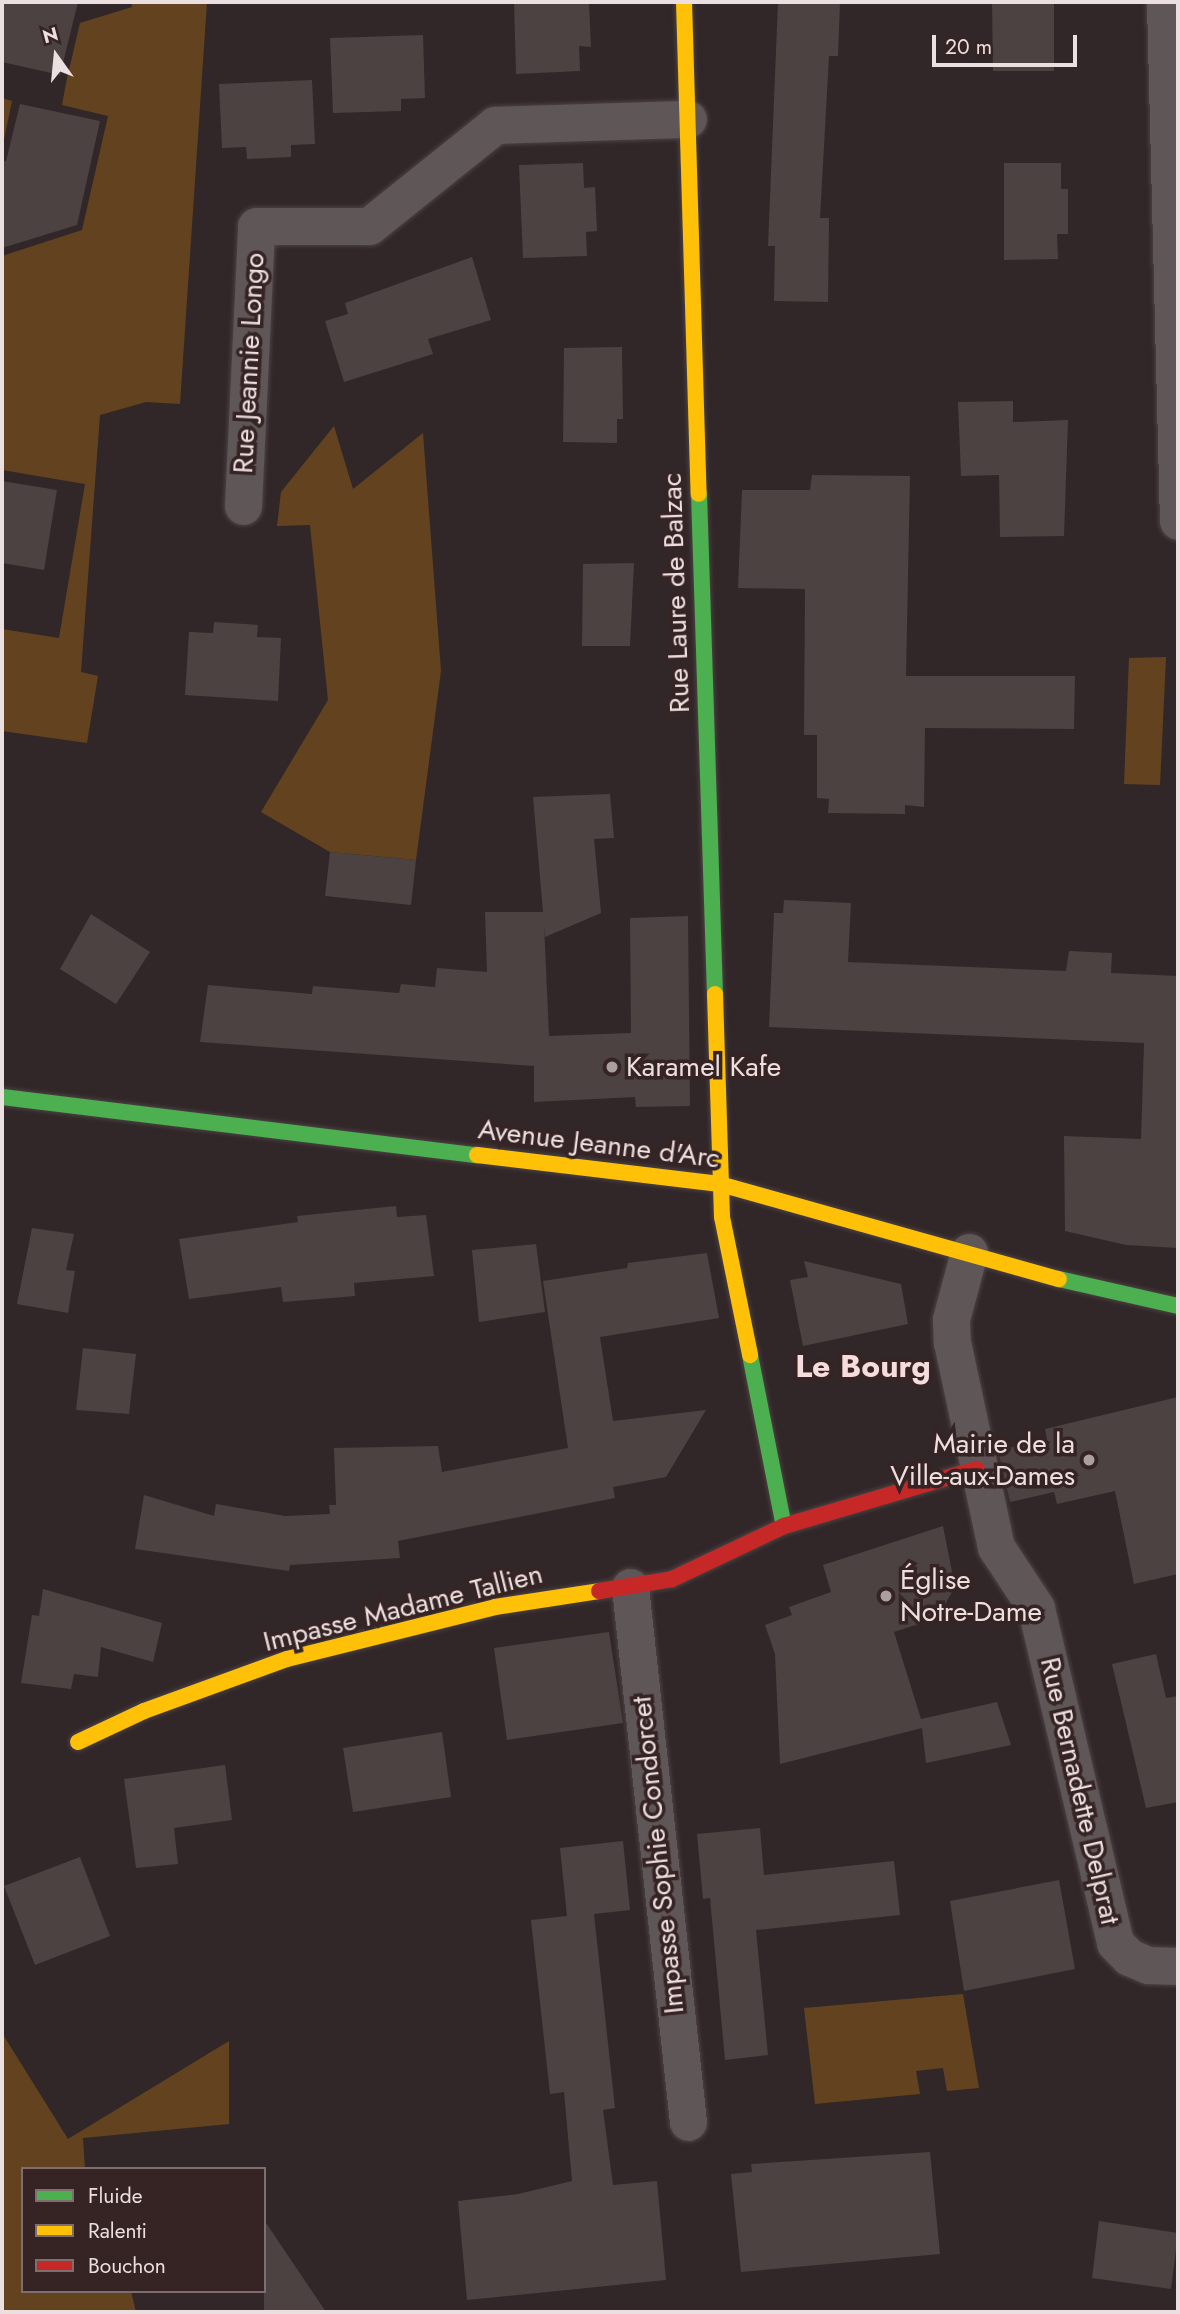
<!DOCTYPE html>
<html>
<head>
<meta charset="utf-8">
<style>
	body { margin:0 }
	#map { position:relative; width:1180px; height:2314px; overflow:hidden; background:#322728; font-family:Jost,sans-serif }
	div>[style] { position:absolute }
	.green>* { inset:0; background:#63431f }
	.building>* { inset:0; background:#4c4242 }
	.roads { filter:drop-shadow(0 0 2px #4b4243) drop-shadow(0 0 2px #4b4243) }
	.street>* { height:37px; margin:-18.5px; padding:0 18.5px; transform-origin:18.5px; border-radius:18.5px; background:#5f5757 }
	.fast>* { height:16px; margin:-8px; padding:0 8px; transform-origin:8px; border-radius:8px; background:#4caf50 }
	.slow>* { height:16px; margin:-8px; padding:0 8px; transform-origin:8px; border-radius:8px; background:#ffc107 }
	.jam>* { height:16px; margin:-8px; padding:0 8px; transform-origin:8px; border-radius:8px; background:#c62828 }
	.dots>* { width:19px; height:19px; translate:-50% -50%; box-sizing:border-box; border:4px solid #362324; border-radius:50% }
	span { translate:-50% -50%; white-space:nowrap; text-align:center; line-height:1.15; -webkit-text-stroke:7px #362324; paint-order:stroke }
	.street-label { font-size:28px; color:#ecdfdf }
	.poi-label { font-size:28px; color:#ecdfdf }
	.left { translate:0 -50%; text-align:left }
	.right { translate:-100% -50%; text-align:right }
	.quarter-label { font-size:32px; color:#f6dcdc; font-weight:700 }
	.frame { position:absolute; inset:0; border:4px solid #ecdfdf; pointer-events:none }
	.legend { position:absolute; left:21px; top:2167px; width:245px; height:126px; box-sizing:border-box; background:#362324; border:2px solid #7f6e6f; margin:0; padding:9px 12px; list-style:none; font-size:21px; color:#ecdfdf }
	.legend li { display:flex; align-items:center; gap:14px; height:35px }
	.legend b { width:35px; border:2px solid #7f6e6f }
	.north { position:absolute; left:21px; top:21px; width:70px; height:70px; -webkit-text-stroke:5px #362324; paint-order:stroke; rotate:345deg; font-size:19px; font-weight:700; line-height:28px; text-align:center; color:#ecdfdf }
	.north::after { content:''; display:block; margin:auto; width:24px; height:32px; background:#ecdfdf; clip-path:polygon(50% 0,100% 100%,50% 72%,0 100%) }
	.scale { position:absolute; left:932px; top:35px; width:145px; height:32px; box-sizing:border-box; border:4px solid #ecdfdf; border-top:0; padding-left:9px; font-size:21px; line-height:24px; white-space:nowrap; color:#ecdfdf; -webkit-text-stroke:5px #362324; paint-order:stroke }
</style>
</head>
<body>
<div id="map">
	<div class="green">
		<i style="clip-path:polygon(131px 2px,207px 2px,180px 404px,146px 402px,100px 415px,81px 672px,98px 676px,87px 743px,2px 731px,2px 629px,59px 638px,85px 484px,2px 470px,2px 256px,82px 230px,108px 116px,62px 105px,66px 83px,80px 23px,132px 7px)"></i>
		<i style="clip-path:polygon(2px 98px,12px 101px,2px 149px)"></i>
		<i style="clip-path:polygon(334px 426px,353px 489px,423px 433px,441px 671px,416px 860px,330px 852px,261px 812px,328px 700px,310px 525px,277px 526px,281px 492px)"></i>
		<i style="clip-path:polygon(1166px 657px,1160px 785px,1124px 784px,1129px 658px)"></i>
		<i style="clip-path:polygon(963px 1994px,979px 2088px,947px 2091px,943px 2068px,916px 2071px,920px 2094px,815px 2104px,804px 2008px)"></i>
		<i style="clip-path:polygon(2px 2033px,68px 2139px,229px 2041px,229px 2124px,83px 2138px,85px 2169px,23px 2169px,23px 2291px,131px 2291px,136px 2312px,2px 2312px)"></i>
	</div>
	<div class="building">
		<i style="clip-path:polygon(2px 2px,78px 2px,60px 75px,2px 62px)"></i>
		<i style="clip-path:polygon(514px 2px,589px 2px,591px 47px,579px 46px,580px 71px,516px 74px)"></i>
		<i style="clip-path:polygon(778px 2px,840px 2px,838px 56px,829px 56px,820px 218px,829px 218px,828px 302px,774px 301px,775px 246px,768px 246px)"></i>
		<i style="clip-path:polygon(992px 2px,1054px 2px,1054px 71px,993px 71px)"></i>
		<i style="clip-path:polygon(423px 35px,425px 98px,401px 99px,401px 111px,333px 113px,330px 38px)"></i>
		<i style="clip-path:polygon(312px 80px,315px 144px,291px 145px,291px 157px,247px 159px,246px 147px,222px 148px,219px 84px)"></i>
		<i style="clip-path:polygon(20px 104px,100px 121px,77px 225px,2px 248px,2px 162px,6px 161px)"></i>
		<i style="clip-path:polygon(583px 163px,584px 188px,595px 187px,597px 231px,586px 232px,587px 256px,523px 258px,519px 165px)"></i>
		<i style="clip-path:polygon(1004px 163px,1061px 163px,1061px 189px,1068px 189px,1068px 234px,1057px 234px,1058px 259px,1004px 260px)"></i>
		<i style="clip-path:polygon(472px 257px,491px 320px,428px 339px,433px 354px,344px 382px,325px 321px,348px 314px,345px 303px)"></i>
		<i style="clip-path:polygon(622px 347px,623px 419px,617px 419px,617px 443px,563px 442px,564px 348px)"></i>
		<i style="clip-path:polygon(1013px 401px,1013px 422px,1068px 420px,1064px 536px,1000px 537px,999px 475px,961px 476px,958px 402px)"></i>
		<i style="clip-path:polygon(812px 475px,910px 476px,906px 676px,1075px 676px,1074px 729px,925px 728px,924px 807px,905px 805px,905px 814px,828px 813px,829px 799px,817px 798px,817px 735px,804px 735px,805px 589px,738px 588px,742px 490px,810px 490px)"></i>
		<i style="clip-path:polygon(2px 481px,57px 490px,44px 570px,2px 563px)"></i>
		<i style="clip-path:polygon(634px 563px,630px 646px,582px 646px,583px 564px)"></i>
		<i style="clip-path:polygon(214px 622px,258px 625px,257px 637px,281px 638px,278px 701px,185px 695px,189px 632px,213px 633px)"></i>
		<i style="clip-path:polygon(610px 794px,614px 838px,594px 839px,601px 913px,545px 937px,544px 924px,549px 1036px,631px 1033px,630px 918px,688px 916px,690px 1106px,636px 1107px,635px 1097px,534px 1102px,534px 1066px,200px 1042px,208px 985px,312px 994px,313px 986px,399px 993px,401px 984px,435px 987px,437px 968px,487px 972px,485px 912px,543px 912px,533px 797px)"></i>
		<i style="clip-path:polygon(330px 852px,416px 860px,411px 905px,325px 896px)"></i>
		<i style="clip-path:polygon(784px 900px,851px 903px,848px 962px,1066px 971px,1069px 951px,1112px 953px,1111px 973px,1178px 976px,1178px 1248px,1126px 1245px,1065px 1231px,1064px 1136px,1141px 1139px,1144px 1043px,769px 1027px,774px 913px,783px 913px)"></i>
		<i style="clip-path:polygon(91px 914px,150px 952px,116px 1004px,60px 969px)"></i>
		<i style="clip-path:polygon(396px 1206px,397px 1217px,426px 1215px,434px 1276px,354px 1283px,355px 1296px,283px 1302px,281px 1287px,189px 1299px,179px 1239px,298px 1222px,297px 1216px)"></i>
		<i style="clip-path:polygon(32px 1228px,74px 1234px,66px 1270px,75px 1271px,68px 1313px,17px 1304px)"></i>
		<i style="clip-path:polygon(536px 1244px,545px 1312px,479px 1322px,472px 1250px)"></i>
		<i style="clip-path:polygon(707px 1253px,719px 1318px,600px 1337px,613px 1421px,706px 1410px,666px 1477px,613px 1487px,615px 1498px,398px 1541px,400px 1558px,290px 1565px,289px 1571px,135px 1549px,144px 1495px,214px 1516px,216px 1504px,285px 1516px,330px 1514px,329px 1505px,336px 1505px,334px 1448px,438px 1446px,442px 1472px,568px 1448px,543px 1281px,627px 1268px,628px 1263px)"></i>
		<i style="clip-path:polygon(804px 1261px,901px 1284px,908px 1324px,803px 1346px,790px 1280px,808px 1277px)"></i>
		<i style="clip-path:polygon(83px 1348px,136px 1354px,129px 1414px,76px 1410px)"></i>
		<i style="clip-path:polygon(1178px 1397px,1178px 1574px,1134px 1584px,1115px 1491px,1057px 1504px,1054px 1492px,1010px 1502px,998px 1450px,1047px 1440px,1045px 1429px)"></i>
		<i style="clip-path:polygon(943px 1526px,955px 1587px,937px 1618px,894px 1632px,921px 1719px,997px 1702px,1011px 1745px,926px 1763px,922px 1728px,780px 1764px,775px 1654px,765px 1625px,792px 1615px,789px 1607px,831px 1592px,823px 1565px)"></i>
		<i style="clip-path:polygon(43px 1589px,162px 1623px,153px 1662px,101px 1647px,98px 1677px,74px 1674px,71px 1689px,21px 1683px,32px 1615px,39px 1616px)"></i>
		<i style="clip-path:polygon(609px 1632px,623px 1723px,507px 1740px,494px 1648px)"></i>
		<i style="clip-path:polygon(1156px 1654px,1166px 1698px,1178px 1696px,1178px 1802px,1146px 1808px,1112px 1664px)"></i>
		<i style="clip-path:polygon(442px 1732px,451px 1797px,353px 1812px,343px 1748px)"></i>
		<i style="clip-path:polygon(225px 1765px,232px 1820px,174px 1828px,178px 1864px,136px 1868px,124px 1779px)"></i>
		<i style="clip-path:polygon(760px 1828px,764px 1875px,894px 1861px,900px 1915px,756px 1930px,768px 2055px,725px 2060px,710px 1898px,703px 1899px,697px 1834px)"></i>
		<i style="clip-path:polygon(623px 1841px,630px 1910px,594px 1914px,615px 2108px,603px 2110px,613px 2185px,657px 2181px,666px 2280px,467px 2300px,458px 2201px,518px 2194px,572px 2181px,564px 2092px,550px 2094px,531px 1920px,567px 1916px,560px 1848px)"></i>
		<i style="clip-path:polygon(80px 1857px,110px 1936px,35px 1965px,4px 1886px)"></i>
		<i style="clip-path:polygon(1059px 1880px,1075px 1969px,964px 1991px,950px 1901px)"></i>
		<i style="clip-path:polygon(930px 2152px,940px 2254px,741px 2272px,731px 2174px,752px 2172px,751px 2164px)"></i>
		<i style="clip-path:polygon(264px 2220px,326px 2312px,264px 2312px)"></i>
		<i style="clip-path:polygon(1099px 2221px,1178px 2233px,1171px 2289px,1092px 2278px)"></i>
	</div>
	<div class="roads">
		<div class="street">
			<i style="left:1165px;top:2px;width:519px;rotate:88.57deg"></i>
			<i style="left:243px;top:506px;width:280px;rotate:-87.3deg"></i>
			<i style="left:256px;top:226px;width:113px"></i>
			<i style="left:369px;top:226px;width:161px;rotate:-38.7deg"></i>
			<i style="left:495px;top:125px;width:193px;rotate:-1.8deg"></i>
			<i style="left:969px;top:1252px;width:69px;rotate:105deg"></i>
			<i style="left:951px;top:1319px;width:23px;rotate:88deg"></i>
			<i style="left:952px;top:1342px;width:210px;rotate:77.9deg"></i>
			<i style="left:996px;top:1547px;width:73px;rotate:56.7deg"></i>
			<i style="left:1036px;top:1608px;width:344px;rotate:76.7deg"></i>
			<i style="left:1115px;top:1943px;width:20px;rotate:45deg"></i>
			<i style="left:1129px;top:1957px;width:21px;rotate:23deg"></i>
			<i style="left:1148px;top:1965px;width:30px;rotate:2deg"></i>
			<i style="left:630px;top:1587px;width:538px;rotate:83.81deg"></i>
		</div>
		<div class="fast">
			<i style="left:699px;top:494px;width:500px;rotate:88.17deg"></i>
			<i style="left:2px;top:1097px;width:479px;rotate:7deg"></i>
			<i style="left:1059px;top:1279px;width:122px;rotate:12.8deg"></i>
			<i style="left:750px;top:1355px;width:174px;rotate:78.8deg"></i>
		</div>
		<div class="slow">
			<i style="left:684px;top:2px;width:492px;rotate:88.3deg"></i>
			<i style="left:715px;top:994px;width:223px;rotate:88.2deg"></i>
			<i style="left:722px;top:1217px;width:141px;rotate:78.5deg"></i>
			<i style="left:477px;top:1155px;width:245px;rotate:6.8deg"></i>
			<i style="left:720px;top:1184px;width:352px;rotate:15.7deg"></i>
			<i style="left:78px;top:1742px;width:73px;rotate:-25.2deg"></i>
			<i style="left:144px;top:1711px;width:152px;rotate:-20deg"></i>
			<i style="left:287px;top:1659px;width:214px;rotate:-14deg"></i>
			<i style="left:495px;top:1607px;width:105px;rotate:-8.7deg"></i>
		</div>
		<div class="jam">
			<i style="left:599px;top:1591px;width:74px;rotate:-9.3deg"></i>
			<i style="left:672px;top:1579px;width:124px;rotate:-25.3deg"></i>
			<i style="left:784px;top:1526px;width:201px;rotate:-16.5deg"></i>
		</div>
	</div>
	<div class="dots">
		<i style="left:612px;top:1067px;background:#ab9f9f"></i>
		<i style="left:1089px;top:1460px;background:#ab9f9f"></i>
		<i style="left:886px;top:1596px;background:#ab9f9f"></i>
	</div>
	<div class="street-label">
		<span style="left:249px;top:363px;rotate:-87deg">Rue Jeannie Longo</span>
		<span style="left:676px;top:593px;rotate:-92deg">Rue Laure de Balzac</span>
		<span style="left:599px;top:1144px;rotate:7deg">Avenue Jeanne d'Arc</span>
		<span style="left:403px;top:1608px;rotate:-14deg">Impasse Madame Tallien</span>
		<span style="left:1080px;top:1791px;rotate:77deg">Rue Bernadette Delprat</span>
		<span style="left:658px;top:1855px;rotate:-96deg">Impasse Sophie Condorcet</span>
	</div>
	<div class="poi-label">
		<span class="left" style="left:626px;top:1067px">Karamel Kafe</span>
		<span class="right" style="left:1075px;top:1460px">Mairie de la<br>Ville-aux-Dames</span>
		<span class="left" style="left:900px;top:1596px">Église<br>Notre-Dame</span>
	</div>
	<div class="quarter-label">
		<span style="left:863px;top:1366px">Le Bourg</span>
	</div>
	<div class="frame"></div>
	<ul class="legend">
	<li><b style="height:9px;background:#4caf50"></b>Fluide</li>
	<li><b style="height:9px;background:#ffc107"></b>Ralenti</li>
	<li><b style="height:9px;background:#c62828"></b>Bouchon</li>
	</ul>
	<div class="north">N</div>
	<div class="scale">20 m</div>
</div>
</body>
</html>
